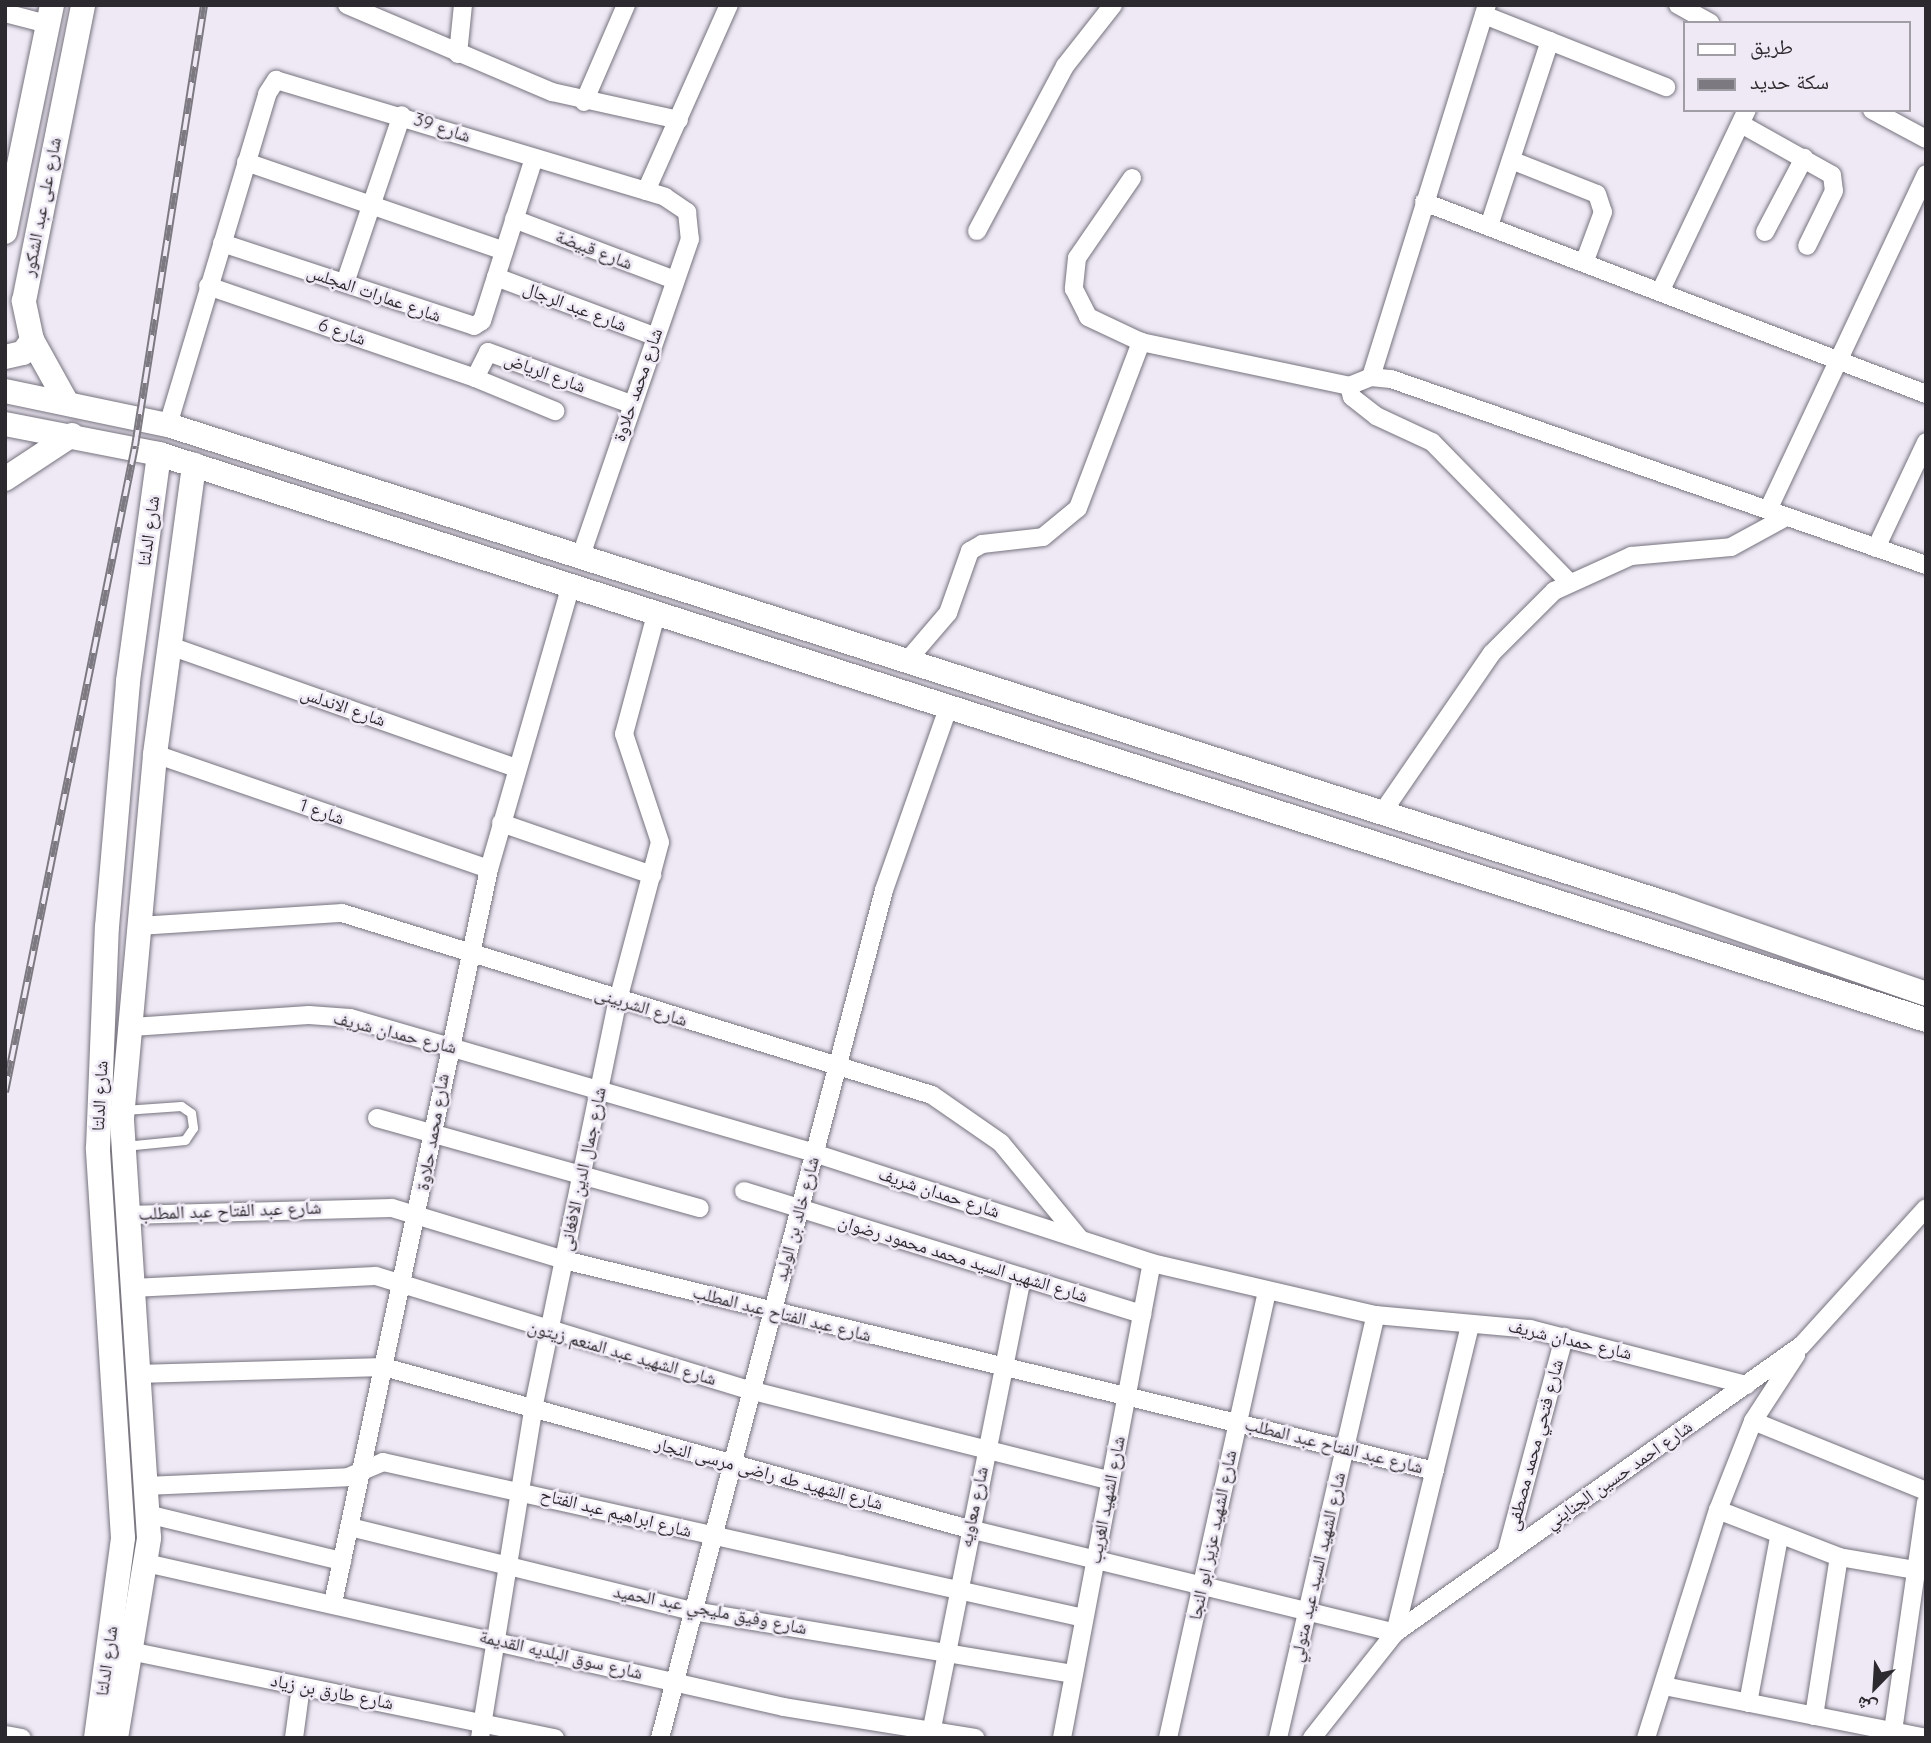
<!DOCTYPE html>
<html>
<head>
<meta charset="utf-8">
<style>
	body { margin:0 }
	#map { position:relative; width:1931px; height:1743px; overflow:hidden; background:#eee9f5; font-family:Quicksand,"Noto Naskh Arabic",sans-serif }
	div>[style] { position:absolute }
	.roads { filter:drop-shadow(0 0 2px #77737e) drop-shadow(0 0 2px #77737e) }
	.lane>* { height:9px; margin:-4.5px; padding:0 4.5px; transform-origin:4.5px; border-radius:4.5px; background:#fff }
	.street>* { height:18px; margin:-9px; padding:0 9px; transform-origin:9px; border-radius:9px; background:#fff }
	.secondary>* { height:24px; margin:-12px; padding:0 12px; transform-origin:12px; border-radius:12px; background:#fff }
	.rail>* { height:8px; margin-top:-4px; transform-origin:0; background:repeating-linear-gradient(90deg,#eee9f5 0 16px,#7d7981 0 32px); box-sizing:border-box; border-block:2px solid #7d7981 }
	span { translate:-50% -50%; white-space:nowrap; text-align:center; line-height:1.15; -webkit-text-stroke:5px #eee9f5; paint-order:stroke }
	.street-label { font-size:18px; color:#2c2a2e }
	.frame { position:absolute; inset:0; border:7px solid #2c2a2e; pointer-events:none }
	.legend { position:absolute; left:1683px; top:21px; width:228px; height:91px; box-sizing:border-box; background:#eee9f5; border:2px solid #a09da5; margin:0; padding:9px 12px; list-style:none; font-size:21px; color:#2c2a2e }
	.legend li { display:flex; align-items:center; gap:14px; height:35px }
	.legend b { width:35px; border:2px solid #a09da5 }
	.north { position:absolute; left:1840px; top:1652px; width:70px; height:70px; -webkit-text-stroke:5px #eee9f5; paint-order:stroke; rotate:204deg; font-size:19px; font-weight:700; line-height:28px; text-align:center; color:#2c2a2e }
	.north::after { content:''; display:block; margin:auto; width:24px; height:32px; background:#2c2a2e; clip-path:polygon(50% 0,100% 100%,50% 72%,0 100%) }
</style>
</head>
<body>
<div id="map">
	<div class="roads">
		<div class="lane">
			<i style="left:124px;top:1110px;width:57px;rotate:-4deg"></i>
			<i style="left:181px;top:1106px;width:12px;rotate:35deg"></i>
			<i style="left:191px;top:1113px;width:15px;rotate:82deg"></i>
			<i style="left:193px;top:1128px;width:14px;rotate:124deg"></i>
			<i style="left:185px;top:1140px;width:61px;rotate:174.4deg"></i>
		</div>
		<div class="street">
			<i style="left:347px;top:5px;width:223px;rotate:23deg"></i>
			<i style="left:552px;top:92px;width:130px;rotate:12.4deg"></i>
			<i style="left:1678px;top:5px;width:37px;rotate:29deg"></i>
			<i style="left:5px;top:13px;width:43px;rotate:14.7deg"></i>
			<i style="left:1484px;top:15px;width:196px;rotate:21.6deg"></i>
			<i style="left:458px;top:54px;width:49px;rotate:-84.2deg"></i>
			<i style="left:584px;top:102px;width:106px;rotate:-66.6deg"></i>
			<i style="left:1872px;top:110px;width:61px;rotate:28.2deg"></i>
			<i style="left:1741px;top:124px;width:104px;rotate:29.3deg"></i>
			<i style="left:1832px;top:175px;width:16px;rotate:83deg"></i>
			<i style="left:1834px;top:191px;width:61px;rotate:116.1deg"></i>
			<i style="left:1511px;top:160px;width:92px;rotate:21.6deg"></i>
			<i style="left:1597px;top:194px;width:19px;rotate:72deg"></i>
			<i style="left:1603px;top:212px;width:54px;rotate:110.4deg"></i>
			<i style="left:246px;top:162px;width:273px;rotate:19deg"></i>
			<i style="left:1132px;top:178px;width:97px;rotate:124.5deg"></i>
			<i style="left:1077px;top:258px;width:31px;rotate:96deg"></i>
			<i style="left:1074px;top:289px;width:31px;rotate:63deg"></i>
			<i style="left:1088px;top:317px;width:59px;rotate:25.3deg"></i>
			<i style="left:1141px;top:342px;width:213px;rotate:11.9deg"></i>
			<i style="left:1349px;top:386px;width:11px;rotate:75deg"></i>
			<i style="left:1352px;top:397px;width:31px;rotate:38deg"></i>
			<i style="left:1376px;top:416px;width:62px;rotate:24.9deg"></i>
			<i style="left:1432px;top:442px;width:196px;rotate:45.6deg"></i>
			<i style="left:646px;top:191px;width:204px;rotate:-66deg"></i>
			<i style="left:1424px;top:202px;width:537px;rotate:20.93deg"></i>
			<i style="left:514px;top:219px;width:172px;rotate:20.8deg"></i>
			<i style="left:1489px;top:226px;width:195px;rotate:-71.8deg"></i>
			<i style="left:977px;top:231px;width:187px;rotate:-61.9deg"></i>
			<i style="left:1065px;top:66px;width:78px;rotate:-51.8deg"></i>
			<i style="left:1765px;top:232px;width:84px;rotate:-62.2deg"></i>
			<i style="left:222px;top:243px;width:265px;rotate:18.2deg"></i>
			<i style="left:474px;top:326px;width:9px;rotate:-32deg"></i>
			<i style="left:482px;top:321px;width:171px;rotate:-72.3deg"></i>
			<i style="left:496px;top:277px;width:169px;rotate:20.5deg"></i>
			<i style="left:345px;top:283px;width:177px;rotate:-71.3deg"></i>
			<i style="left:208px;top:286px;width:282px;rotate:19deg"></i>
			<i style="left:1660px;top:292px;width:202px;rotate:-64.5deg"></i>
			<i style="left:1371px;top:377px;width:390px;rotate:-72.7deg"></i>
			<i style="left:475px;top:378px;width:29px;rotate:-63deg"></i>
			<i style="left:488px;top:352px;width:152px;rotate:20deg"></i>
			<i style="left:475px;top:378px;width:87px;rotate:22.4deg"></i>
			<i style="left:1349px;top:386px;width:24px;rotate:-22deg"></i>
			<i style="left:1371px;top:377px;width:20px;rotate:6deg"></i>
			<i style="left:1391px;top:379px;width:566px;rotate:19.17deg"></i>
			<i style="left:168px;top:425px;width:345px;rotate:-73.3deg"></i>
			<i style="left:267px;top:94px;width:17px;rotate:-57deg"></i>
			<i style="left:276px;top:80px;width:406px;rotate:16.7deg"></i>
			<i style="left:665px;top:197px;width:27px;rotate:34deg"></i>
			<i style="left:687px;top:212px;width:27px;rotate:84deg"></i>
			<i style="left:690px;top:239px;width:337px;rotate:109deg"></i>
			<i style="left:1768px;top:510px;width:371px;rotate:-64.8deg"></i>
			<i style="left:1876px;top:548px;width:117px;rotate:-64.7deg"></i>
			<i style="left:170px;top:646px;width:367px;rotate:19.4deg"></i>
			<i style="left:906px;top:662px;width:65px;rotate:-49.4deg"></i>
			<i style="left:948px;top:613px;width:66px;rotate:-70.5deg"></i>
			<i style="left:970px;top:551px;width:14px;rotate:-30deg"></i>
			<i style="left:982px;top:544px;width:61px;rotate:-6.5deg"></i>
			<i style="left:1043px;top:537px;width:45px;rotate:-39.6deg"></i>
			<i style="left:1078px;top:508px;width:178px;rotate:-69.2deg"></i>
			<i style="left:155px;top:754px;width:353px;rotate:19deg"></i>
			<i style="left:1382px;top:813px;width:194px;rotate:-55.5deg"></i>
			<i style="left:1492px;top:653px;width:88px;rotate:-45deg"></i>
			<i style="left:1554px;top:591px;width:85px;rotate:-24.4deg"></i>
			<i style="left:1631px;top:556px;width:100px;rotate:-5.1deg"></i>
			<i style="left:1731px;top:547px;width:63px;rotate:-28.6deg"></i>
			<i style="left:501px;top:823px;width:160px;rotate:19deg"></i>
			<i style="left:140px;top:926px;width:202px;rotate:-3.7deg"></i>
			<i style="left:342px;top:913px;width:617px;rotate:17.14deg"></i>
			<i style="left:932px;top:1095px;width:84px;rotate:34.8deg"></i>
			<i style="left:1001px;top:1143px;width:124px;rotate:50.5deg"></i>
			<i style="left:132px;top:1027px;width:177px;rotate:-3.9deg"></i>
			<i style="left:309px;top:1015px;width:41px;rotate:4.2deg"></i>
			<i style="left:350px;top:1018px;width:483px;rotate:16.2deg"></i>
			<i style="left:814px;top:1153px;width:355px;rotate:18deg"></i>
			<i style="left:1152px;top:1263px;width:230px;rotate:13.1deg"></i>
			<i style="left:1376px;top:1315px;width:155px;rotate:5.2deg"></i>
			<i style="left:1530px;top:1329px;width:224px;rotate:14.5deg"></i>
			<i style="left:377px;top:1118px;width:335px;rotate:15.6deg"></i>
			<i style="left:744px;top:1191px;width:417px;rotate:17.2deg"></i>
			<i style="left:126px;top:1215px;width:266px;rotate:-1.5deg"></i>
			<i style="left:392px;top:1208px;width:180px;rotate:16.8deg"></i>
			<i style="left:564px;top:1260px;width:896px;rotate:13.62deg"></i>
			<i style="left:131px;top:1288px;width:245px;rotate:-2.8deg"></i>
			<i style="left:376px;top:1276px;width:394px;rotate:17deg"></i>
			<i style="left:753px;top:1391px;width:368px;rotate:14.1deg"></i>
			<i style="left:137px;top:1374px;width:247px;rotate:-1.6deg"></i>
			<i style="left:384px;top:1367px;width:607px;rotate:15.48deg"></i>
			<i style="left:969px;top:1529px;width:439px;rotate:13.7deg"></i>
			<i style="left:1395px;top:1633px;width:317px;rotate:-76.3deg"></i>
			<i style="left:1753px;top:1421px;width:187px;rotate:22deg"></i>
			<i style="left:145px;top:1486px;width:203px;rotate:-2.5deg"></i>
			<i style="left:348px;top:1477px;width:38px;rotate:-23deg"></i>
			<i style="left:383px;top:1462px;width:718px;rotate:12.55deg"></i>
			<i style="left:1718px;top:1510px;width:130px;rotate:21.2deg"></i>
			<i style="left:1839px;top:1557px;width:78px;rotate:9.6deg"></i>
			<i style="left:147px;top:1514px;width:201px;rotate:13.6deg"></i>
			<i style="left:350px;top:1527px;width:353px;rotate:13.8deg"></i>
			<i style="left:693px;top:1611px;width:386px;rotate:9.4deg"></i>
			<i style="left:1506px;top:1554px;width:225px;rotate:-75deg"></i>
			<i style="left:146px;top:1563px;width:654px;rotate:12.72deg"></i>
			<i style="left:784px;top:1707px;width:194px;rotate:9.2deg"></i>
			<i style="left:333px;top:1603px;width:750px;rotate:-78deg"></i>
			<i style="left:489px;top:869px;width:297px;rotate:-73.9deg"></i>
			<i style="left:120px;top:1649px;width:444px;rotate:11.6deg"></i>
			<i style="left:1664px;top:1686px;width:267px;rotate:11.2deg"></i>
			<i style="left:1748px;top:1703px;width:168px;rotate:-79.4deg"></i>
			<i style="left:1814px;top:1716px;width:161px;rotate:-81.1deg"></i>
			<i style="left:5px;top:1735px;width:17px;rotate:10deg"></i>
			<i style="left:294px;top:1738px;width:52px;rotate:-82.3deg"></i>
			<i style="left:480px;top:1738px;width:333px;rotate:-80.8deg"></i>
			<i style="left:533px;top:1409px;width:418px;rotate:-78.3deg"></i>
			<i style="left:618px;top:1000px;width:163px;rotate:-75.1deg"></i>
			<i style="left:660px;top:842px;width:114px;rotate:-108.4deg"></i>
			<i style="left:624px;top:734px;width:127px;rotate:-75deg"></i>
			<i style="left:660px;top:1738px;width:877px;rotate:-75.2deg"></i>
			<i style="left:884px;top:890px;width:196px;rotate:-70.6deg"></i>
			<i style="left:930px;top:1738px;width:470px;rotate:-78.7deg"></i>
			<i style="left:1062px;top:1738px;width:483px;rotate:-79.3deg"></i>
			<i style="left:1168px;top:1738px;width:458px;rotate:-77.5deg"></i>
			<i style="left:1278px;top:1738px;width:434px;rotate:-77deg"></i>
			<i style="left:1312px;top:1738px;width:134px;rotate:-51.7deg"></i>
			<i style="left:1395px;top:1633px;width:497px;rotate:-35.3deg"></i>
			<i style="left:1801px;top:1346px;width:186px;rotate:-47.8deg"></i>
			<i style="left:1646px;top:1738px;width:239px;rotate:-72.5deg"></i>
			<i style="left:1718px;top:1510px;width:96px;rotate:-68.5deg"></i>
			<i style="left:1753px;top:1421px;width:79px;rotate:-56.9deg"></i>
			<i style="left:1892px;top:1738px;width:238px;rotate:-81.8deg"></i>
		</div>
		<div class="secondary">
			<i style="left:5px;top:232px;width:232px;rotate:-78.3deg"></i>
			<i style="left:5px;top:357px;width:18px;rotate:-13deg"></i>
			<i style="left:23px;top:353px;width:16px;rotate:-55deg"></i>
			<i style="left:5px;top:391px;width:167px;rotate:11.8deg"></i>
			<i style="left:168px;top:425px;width:1578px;rotate:17.71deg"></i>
			<i style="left:1671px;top:905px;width:270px;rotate:19.2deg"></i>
			<i style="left:66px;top:401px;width:70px;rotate:-119.1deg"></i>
			<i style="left:32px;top:340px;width:40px;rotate:-102deg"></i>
			<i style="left:24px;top:301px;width:302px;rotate:-78.7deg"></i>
			<i style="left:5px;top:424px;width:157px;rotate:11deg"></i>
			<i style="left:159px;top:454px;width:1855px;rotate:17.76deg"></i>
			<i style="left:5px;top:479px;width:80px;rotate:-33.3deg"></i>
			<i style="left:96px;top:1738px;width:202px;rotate:-82.3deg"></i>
			<i style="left:123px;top:1538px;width:391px;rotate:-93.7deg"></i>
			<i style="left:98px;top:1148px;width:221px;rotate:-87.7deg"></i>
			<i style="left:107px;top:927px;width:247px;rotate:-85.1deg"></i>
			<i style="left:128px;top:681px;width:229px;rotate:-82.2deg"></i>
			<i style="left:116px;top:1738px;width:203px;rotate:-80.6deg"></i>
			<i style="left:149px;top:1538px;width:421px;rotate:-93.7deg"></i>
			<i style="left:122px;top:1118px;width:365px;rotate:-84.8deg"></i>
			<i style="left:155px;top:754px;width:292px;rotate:-82.3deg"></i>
		</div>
	</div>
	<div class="rail">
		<i style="left:5px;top:1092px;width:659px;rotate:-78.62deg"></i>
		<i style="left:135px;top:446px;width:446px;rotate:-81.1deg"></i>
	</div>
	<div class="street-label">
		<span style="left:442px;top:128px;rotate:18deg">شارع 39</span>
		<span style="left:42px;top:207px;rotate:-79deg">شارع على عبد الشكور</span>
		<span style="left:594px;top:250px;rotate:21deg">شارع قبيضة</span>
		<span style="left:374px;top:294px;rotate:19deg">شارع عمارات المجلس</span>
		<span style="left:575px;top:307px;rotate:21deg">شارع عبد الرجال</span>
		<span style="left:342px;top:332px;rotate:19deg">شارع 6</span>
		<span style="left:545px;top:373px;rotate:20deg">شارع الرياض</span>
		<span style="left:638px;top:385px;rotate:-71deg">شارع محمد حلاوة</span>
		<span style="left:149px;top:531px;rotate:-82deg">شارع الدلتا</span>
		<span style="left:343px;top:707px;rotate:19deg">شارع الاندلس</span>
		<span style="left:322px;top:812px;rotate:19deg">شارع 1</span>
		<span style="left:641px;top:1007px;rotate:17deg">شارع الشربينى</span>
		<span style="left:395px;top:1033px;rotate:14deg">شارع حمدان شريف</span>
		<span style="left:100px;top:1096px;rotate:-87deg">شارع الدلتا</span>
		<span style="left:433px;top:1132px;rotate:-80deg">شارع محمد حلاوة</span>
		<span style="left:583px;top:1169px;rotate:-78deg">شارع جمال الدين الافغانى</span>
		<span style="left:939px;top:1193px;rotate:18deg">شارع حمدان شريف</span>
		<span style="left:230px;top:1211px;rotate:-2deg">شارع عبد الفتاح عبد المطلب</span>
		<span style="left:797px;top:1219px;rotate:-75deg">شارع خالد بن الوليد</span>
		<span style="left:963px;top:1259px;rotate:17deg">شارع الشهيد السيد محمد محمود رضوان</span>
		<span style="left:782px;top:1314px;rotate:14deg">شارع عبد الفتاح عبد المطلب</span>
		<span style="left:1570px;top:1340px;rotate:13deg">شارع حمدان شريف</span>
		<span style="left:622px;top:1353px;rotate:16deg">شارع الشهيد عبد المنعم زيتون</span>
		<span style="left:1535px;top:1445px;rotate:-75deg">شارع فتحي محمد مصطفى</span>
		<span style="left:1334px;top:1446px;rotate:14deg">شارع عبد الفتاح عبد المطلب</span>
		<span style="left:769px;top:1474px;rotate:15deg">شارع الشهيد طه راضى مرسى النجار</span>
		<span style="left:1619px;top:1475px;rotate:-35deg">شارع احمد حسين الجنايني</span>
		<span style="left:1107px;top:1500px;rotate:-79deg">شارع الشهيد الغريب</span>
		<span style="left:974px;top:1507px;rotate:-78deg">شارع معاويه</span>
		<span style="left:616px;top:1513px;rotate:14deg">شارع ابراهيم عبد الفتاح</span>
		<span style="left:1213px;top:1535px;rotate:-78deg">شارع الشهيد عزيز ابو النجا</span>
		<span style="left:1318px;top:1567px;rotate:-77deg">شارع الشهيد السيد عيد متولي</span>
		<span style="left:710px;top:1610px;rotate:11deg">شارع وفيق مليجي عبد الحميد</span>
		<span style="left:561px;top:1655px;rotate:13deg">شارع سوق البلديه القديمة</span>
		<span style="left:107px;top:1661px;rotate:-82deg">شارع الدلتا</span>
		<span style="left:332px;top:1692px;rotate:11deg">شارع طارق بن زياد</span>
	</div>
	<div class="frame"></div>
	<ul class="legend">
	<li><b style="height:9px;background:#fff"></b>طريق</li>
	<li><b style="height:9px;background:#7d7981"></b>سكة حديد</li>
	</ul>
	<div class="north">ش</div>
</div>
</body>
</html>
